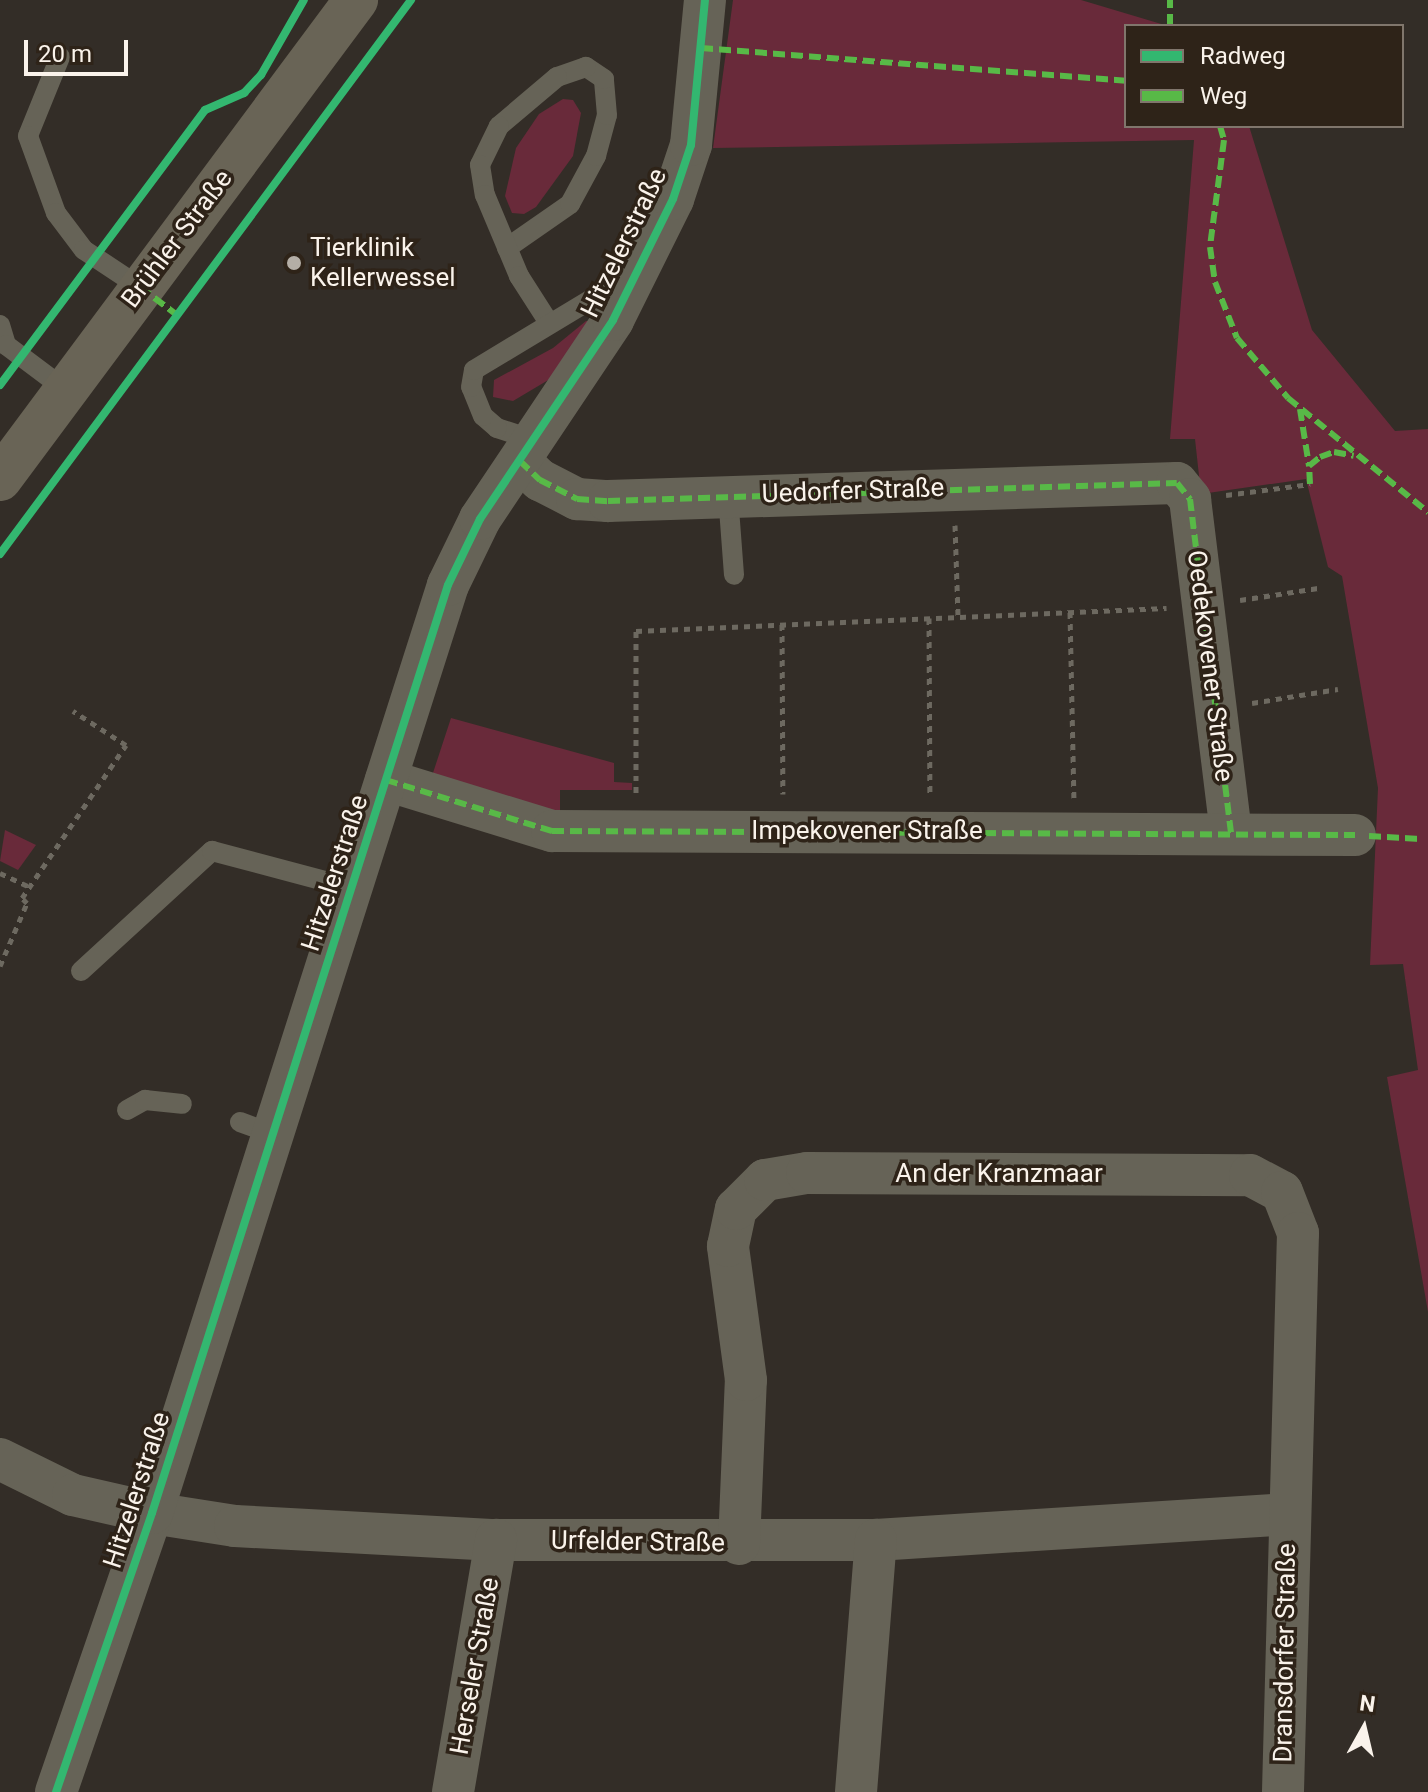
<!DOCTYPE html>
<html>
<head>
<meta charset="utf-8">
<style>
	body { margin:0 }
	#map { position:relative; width:1428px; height:1792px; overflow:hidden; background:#332d27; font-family:Roboto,sans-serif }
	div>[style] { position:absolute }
	.green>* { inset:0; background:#692a3a }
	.path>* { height:5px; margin-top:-2.5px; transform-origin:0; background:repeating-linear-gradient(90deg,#6d6960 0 6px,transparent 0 12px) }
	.service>* { height:20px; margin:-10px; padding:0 10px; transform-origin:10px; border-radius:10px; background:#666357 }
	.minor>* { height:42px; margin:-21px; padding:0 21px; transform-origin:21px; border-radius:21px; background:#666357 }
	.secondary>* { height:44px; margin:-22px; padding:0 22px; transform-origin:22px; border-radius:22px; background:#696456 }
	.quiet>* { height:6px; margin-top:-3px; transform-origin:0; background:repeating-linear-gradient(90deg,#58b947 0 12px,transparent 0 18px) }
	.cycleway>* { height:8px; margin:-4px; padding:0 4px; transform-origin:4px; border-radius:4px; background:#33b770 }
	.dots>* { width:22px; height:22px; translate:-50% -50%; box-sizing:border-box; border:4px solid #2e2318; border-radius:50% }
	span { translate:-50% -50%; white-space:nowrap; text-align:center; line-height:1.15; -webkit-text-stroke:7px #2e2318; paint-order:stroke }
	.street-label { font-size:26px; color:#faf3eb }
	.poi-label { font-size:26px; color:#faf3eb }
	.left { translate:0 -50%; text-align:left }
	.legend { position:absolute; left:1124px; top:24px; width:280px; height:104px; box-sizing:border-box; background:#2e2318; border:2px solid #80766c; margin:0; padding:10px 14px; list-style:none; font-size:24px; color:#faf3eb }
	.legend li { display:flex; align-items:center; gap:16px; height:40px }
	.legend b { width:40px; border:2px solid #80766c }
	.north { position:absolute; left:1324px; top:1688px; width:80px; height:80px; -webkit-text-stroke:6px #2e2318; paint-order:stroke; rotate:8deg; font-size:22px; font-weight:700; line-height:32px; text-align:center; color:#faf3eb }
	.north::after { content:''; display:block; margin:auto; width:28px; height:36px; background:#faf3eb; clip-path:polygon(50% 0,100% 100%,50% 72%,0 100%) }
	.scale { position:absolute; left:24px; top:40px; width:104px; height:36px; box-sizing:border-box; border:4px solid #faf3eb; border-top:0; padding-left:10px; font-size:24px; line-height:28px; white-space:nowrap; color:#faf3eb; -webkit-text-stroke:6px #2e2318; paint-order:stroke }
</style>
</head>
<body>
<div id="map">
	<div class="green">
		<i style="clip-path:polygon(733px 0,1081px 0,1168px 26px,1126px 26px,1126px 126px,1249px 126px,1312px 330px,1395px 431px,1428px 429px,1428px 1312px,1387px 1077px,1418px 1070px,1403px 964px,1370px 965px,1378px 788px,1342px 576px,1328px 567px,1306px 479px,1201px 494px,1195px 439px,1170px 439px,1194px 140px,713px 148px)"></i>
		<i style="clip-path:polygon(563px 99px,573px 100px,581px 113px,573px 156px,536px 207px,524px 214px,512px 213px,505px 196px,516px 148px,539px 114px)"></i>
		<i style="clip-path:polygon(586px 321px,590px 321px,550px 379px,513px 401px,493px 397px,494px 380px,553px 348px)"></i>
		<i style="clip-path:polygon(451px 718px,614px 763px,614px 782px,632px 783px,632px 790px,560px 790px,560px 818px,431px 779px)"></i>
		<i style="clip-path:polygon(5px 830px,36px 845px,18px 870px,0 861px)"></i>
	</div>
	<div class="path">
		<i style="left:1226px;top:495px;width:85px;rotate:-7.5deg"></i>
		<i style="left:955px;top:525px;width:92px;rotate:88.1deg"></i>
		<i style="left:1240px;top:600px;width:79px;rotate:-8.7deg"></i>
		<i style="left:1070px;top:612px;width:186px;rotate:88.8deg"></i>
		<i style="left:929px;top:618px;width:177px;rotate:89.7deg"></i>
		<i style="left:782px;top:624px;width:170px;rotate:89.7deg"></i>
		<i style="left:1252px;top:703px;width:87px;rotate:-9.2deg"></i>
		<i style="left:636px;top:793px;width:162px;rotate:-90deg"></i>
		<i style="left:636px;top:631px;width:531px;rotate:-2.48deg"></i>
		<i style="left:0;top:873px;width:33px;rotate:25deg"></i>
		<i style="left:0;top:966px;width:69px;rotate:-66.8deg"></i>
		<i style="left:27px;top:903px;width:7px;rotate:-135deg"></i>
		<i style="left:22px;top:898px;width:185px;rotate:-55.8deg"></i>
		<i style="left:126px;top:745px;width:63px;rotate:-147.3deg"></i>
	</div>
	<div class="service">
		<i style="left:60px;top:57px;width:85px;rotate:112.1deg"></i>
		<i style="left:28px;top:136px;width:82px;rotate:70deg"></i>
		<i style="left:56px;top:213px;width:46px;rotate:52.9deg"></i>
		<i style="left:84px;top:250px;width:67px;rotate:33.5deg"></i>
		<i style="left:507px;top:248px;width:77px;rotate:-34.9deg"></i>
		<i style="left:570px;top:204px;width:55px;rotate:-61.6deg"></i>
		<i style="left:596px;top:156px;width:42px;rotate:-75deg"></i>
		<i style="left:607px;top:115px;width:36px;rotate:-95deg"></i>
		<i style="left:604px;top:79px;width:22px;rotate:-146deg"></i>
		<i style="left:586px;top:67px;width:31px;rotate:161deg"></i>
		<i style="left:557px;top:77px;width:76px;rotate:139.8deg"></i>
		<i style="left:499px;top:126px;width:43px;rotate:116deg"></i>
		<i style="left:480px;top:165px;width:30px;rotate:81deg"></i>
		<i style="left:485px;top:195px;width:88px;rotate:67.2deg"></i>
		<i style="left:519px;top:276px;width:56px;rotate:57.4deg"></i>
		<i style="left:0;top:325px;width:21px;rotate:73deg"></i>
		<i style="left:6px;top:345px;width:75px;rotate:36.9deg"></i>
		<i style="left:534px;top:440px;width:39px;rotate:-162deg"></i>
		<i style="left:497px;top:428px;width:18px;rotate:-139deg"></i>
		<i style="left:483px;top:416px;width:31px;rotate:-112deg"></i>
		<i style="left:471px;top:387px;width:17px;rotate:-80deg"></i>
		<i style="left:474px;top:370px;width:176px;rotate:-31.1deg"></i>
		<i style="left:728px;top:495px;width:80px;rotate:85.7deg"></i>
		<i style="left:81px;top:971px;width:178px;rotate:-42.5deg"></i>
		<i style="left:212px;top:851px;width:144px;rotate:14.9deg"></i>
		<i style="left:127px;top:1110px;width:21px;rotate:-29deg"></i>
		<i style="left:145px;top:1100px;width:37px;rotate:6deg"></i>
		<i style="left:240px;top:1122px;width:35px;rotate:20deg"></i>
	</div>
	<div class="minor">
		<i style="left:520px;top:461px;width:28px;rotate:44deg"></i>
		<i style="left:540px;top:480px;width:42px;rotate:27.2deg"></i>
		<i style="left:577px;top:499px;width:31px;rotate:4deg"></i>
		<i style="left:608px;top:501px;width:569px;rotate:-1.81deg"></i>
		<i style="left:1177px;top:483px;width:21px;rotate:51deg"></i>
		<i style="left:1190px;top:499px;width:337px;rotate:83deg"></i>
		<i style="left:386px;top:780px;width:174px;rotate:17.1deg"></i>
		<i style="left:552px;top:831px;width:803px;rotate:0.29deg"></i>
		<i style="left:0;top:1459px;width:81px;rotate:26.3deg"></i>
		<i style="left:73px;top:1495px;width:81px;rotate:12.8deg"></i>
		<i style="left:152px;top:1513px;width:84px;rotate:8.9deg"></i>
		<i style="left:235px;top:1526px;width:261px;rotate:3.1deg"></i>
		<i style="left:496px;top:1540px;width:380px"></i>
		<i style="left:876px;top:1540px;width:413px;rotate:-3.6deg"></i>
		<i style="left:739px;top:1544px;width:164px;rotate:-87.6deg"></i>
		<i style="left:746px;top:1380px;width:135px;rotate:-97.7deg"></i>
		<i style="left:728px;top:1246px;width:38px;rotate:-78deg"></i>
		<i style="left:736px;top:1209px;width:41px;rotate:-45deg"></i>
		<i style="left:765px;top:1180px;width:43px;rotate:-9.5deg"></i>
		<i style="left:807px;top:1173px;width:443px;rotate:0.3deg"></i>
		<i style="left:1250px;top:1175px;width:36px;rotate:28deg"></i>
		<i style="left:1282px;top:1192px;width:44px;rotate:68.7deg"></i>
		<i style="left:1298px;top:1233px;width:559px;rotate:91.54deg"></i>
		<i style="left:56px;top:1792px;width:295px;rotate:-71deg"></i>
		<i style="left:152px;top:1513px;width:974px;rotate:-72.31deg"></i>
		<i style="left:448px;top:585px;width:73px;rotate:-64.1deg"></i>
		<i style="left:480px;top:519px;width:239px;rotate:-56.2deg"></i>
		<i style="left:613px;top:320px;width:135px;rotate:-63.6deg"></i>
		<i style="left:673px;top:199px;width:57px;rotate:-71.6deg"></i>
		<i style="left:691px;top:145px;width:146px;rotate:-84.5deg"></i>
		<i style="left:453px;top:1792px;width:256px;rotate:-80.3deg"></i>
		<i style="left:856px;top:1792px;width:253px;rotate:-85.5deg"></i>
	</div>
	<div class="secondary">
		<i style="left:0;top:479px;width:597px;rotate:-53.38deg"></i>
	</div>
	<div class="quiet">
		<i style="left:1170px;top:26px;width:26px;rotate:-90deg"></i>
		<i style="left:701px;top:48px;width:426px;rotate:4.4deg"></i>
		<i style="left:1220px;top:126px;width:15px;rotate:74deg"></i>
		<i style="left:1224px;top:140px;width:108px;rotate:97.5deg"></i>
		<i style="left:1210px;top:247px;width:35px;rotate:82deg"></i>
		<i style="left:1215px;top:282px;width:60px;rotate:68.6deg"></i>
		<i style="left:1237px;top:338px;width:79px;rotate:49.6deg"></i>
		<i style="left:1288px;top:398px;width:181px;rotate:39.2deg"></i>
		<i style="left:140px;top:287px;width:46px;rotate:37.1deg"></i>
		<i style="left:1300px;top:409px;width:58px;rotate:81deg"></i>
		<i style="left:520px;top:461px;width:28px;rotate:44deg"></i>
		<i style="left:540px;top:480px;width:42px;rotate:27.2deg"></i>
		<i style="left:577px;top:499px;width:31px;rotate:4deg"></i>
		<i style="left:608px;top:501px;width:569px;rotate:-1.81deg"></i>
		<i style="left:1177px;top:483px;width:21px;rotate:51deg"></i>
		<i style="left:1190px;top:499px;width:337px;rotate:83deg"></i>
		<i style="left:1310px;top:484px;width:18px;rotate:-93deg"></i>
		<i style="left:1309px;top:466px;width:14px;rotate:-39deg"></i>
		<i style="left:1320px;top:457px;width:15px;rotate:-20deg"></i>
		<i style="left:1334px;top:452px;width:20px;rotate:11deg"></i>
		<i style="left:386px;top:780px;width:174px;rotate:17.1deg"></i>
		<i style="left:552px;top:831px;width:803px;rotate:0.29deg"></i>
		<i style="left:1369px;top:836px;width:51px;rotate:3.4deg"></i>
	</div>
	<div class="cycleway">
		<i style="left:0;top:385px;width:343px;rotate:-53.3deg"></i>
		<i style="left:205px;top:110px;width:43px;rotate:-23.6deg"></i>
		<i style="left:244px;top:93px;width:25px;rotate:-47deg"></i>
		<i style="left:261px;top:75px;width:86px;rotate:-60.2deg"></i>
		<i style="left:0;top:554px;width:690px;rotate:-53.43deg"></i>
		<i style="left:56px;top:1792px;width:295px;rotate:-71deg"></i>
		<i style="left:152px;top:1513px;width:974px;rotate:-72.31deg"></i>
		<i style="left:448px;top:585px;width:73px;rotate:-64.1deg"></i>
		<i style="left:480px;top:519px;width:239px;rotate:-56.2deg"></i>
		<i style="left:613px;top:320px;width:135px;rotate:-63.6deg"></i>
		<i style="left:673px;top:199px;width:57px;rotate:-71.6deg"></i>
		<i style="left:691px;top:145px;width:146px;rotate:-84.5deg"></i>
	</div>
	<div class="dots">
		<i style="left:294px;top:263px;background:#b4aea6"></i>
	</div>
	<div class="street-label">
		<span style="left:177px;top:239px;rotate:-53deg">Brühler Straße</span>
		<span style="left:624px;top:243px;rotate:-64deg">Hitzelerstraße</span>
		<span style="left:853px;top:491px;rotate:-2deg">Uedorfer Straße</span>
		<span style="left:1210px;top:666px;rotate:83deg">Oedekovener Straße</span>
		<span style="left:867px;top:831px">Impekovener Straße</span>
		<span style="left:335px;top:873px;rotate:-72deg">Hitzelerstraße</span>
		<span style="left:999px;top:1174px">An der Kranzmaar</span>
		<span style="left:137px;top:1490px;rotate:-72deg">Hitzelerstraße</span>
		<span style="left:638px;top:1542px;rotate:1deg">Urfelder Straße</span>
		<span style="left:1285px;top:1653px;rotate:-89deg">Dransdorfer Straße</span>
		<span style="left:475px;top:1666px;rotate:-80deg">Herseler Straße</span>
	</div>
	<div class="poi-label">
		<span class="left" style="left:310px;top:263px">Tierklinik<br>Kellerwessel</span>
	</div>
	<ul class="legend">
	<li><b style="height:10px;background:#33b770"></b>Radweg</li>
	<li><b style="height:10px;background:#58b947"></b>Weg</li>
	</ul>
	<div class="north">N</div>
	<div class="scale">20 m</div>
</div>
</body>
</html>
